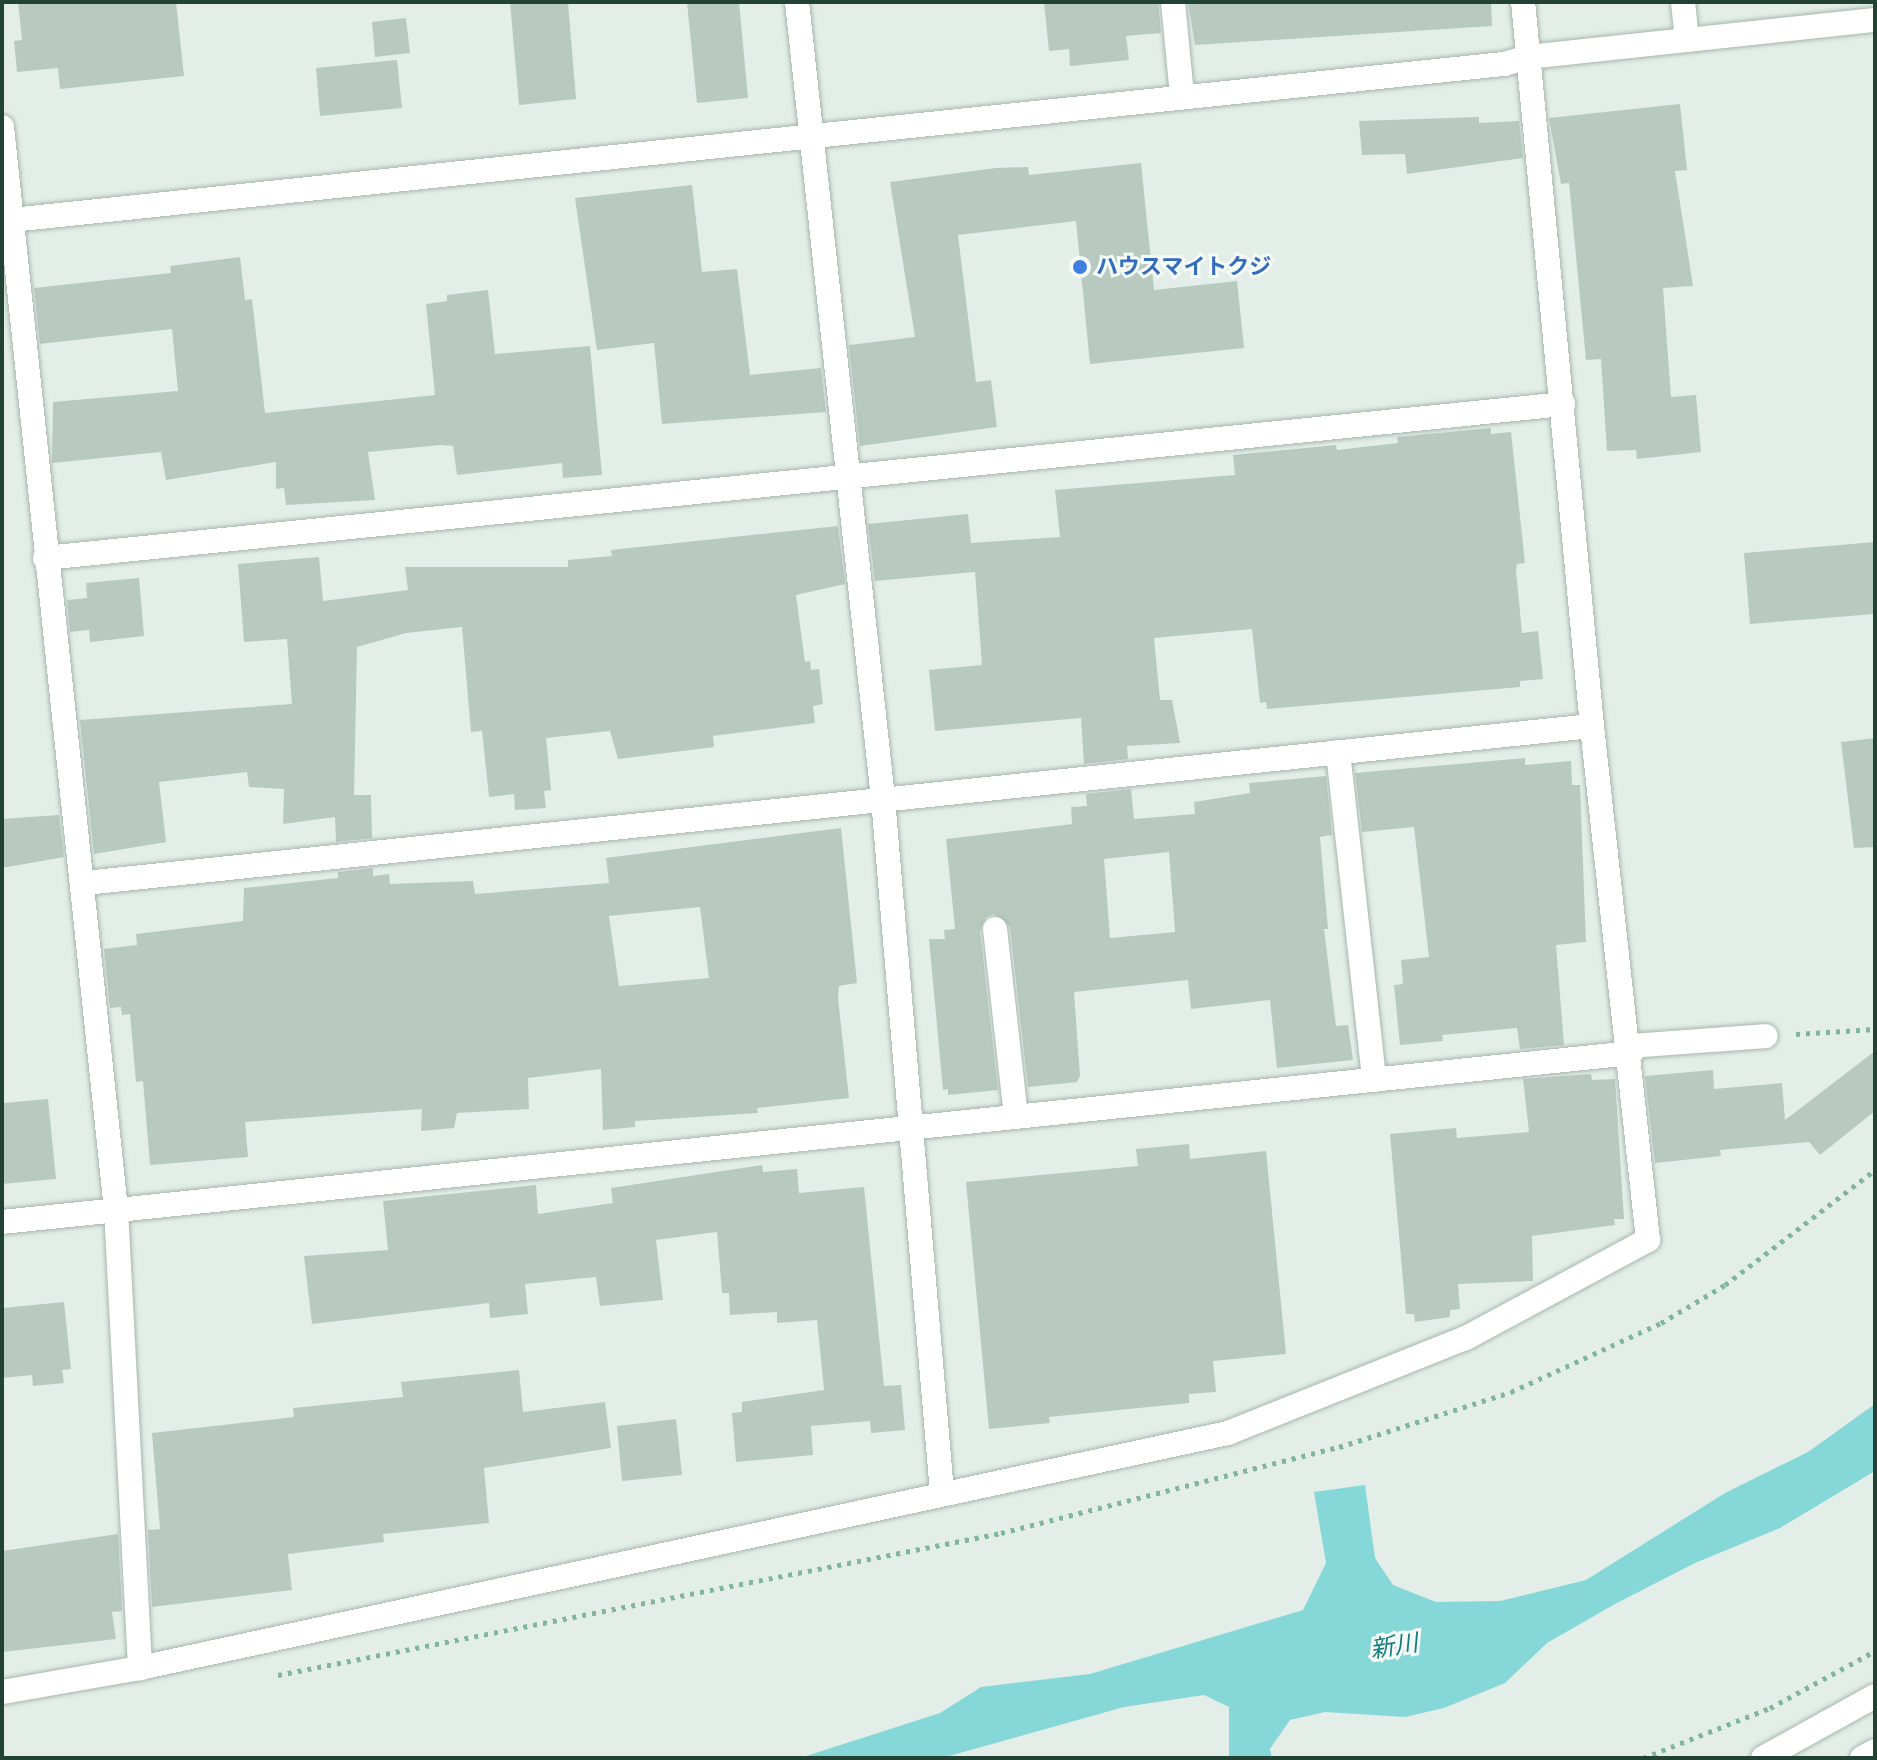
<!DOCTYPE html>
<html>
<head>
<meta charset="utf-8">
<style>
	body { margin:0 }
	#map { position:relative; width:1877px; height:1760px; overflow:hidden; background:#e3eee8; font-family:Raleway,"Noto Sans JP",sans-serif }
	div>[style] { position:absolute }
	.water>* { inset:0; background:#86d8d8 }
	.building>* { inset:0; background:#b8cac0 }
	.path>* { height:5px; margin-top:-2.5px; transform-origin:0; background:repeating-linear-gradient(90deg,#81b59c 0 4px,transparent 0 10px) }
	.roads { filter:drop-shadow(0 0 2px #a5b7ae) drop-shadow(0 0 2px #a5b7ae) }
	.minor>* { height:24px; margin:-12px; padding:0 12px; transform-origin:12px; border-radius:12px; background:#fff }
	.tertiary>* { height:24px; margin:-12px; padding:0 12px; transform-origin:12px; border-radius:12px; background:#fff }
	.dots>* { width:22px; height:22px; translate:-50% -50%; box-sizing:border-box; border:4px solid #f4faf6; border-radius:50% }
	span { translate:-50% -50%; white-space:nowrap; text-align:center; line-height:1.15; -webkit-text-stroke:6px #f4faf6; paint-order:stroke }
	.shop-label { font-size:22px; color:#366cbe; font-weight:700 }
	.left { translate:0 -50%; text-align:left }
	.water-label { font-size:24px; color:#147d7e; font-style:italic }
	.frame { position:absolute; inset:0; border:4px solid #214234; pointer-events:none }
</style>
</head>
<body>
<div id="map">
	<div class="water">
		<i style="clip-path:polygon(1875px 1404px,1875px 1471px,1780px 1528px,1695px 1563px,1615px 1604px,1547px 1643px,1505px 1683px,1444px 1708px,1405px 1717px,1325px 1712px,1290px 1720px,1270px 1749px,1272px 1758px,1229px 1758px,1229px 1707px,1204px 1695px,1124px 1707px,942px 1758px,800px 1758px,940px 1713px,981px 1687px,1090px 1674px,1303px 1610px,1326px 1563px,1314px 1492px,1365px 1485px,1375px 1558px,1393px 1585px,1436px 1602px,1500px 1601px,1586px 1580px,1725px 1493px,1808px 1452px)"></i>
	</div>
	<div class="building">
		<i style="clip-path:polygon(18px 2px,176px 2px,184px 76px,60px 89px,58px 68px,17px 72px,14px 41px,22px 40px)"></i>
		<i style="clip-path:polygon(510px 2px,568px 2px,576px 99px,519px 105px)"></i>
		<i style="clip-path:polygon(687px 2px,739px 2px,748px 98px,697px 103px)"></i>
		<i style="clip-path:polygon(1044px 2px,1158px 2px,1161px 33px,1126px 36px,1129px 60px,1070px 66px,1069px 49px,1049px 51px)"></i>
		<i style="clip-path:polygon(1188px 2px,1491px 2px,1492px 26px,1195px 45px)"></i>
		<i style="clip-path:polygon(406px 18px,410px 53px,375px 57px,372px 22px)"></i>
		<i style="clip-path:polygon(397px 60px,402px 108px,320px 116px,316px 68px)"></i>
		<i style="clip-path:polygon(1680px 104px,1687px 170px,1675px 171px,1693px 286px,1663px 288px,1671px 397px,1696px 395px,1701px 452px,1637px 459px,1636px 450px,1607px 451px,1601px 359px,1586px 360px,1569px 183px,1561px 184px,1549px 118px)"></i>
		<i style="clip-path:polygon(1479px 117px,1479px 123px,1519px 121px,1523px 158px,1407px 174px,1405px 154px,1362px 155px,1359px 121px)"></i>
		<i style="clip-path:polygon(1141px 163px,1154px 290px,1237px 281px,1244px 348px,1090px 364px,1076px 221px,958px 235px,976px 382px,991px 380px,997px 427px,860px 446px,849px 345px,915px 337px,890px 182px,996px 168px,1028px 167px,1029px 175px)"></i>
		<i style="clip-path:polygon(692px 185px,702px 272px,737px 269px,750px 375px,821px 368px,826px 412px,662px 424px,654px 343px,597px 350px,575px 198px)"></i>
		<i style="clip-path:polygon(240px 257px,245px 300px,252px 299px,265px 413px,435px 395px,426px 304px,447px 301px,447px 295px,488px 290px,495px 354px,590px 346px,602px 475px,563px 478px,562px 463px,457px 475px,453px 446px,440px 445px,368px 452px,375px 500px,286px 505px,284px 488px,276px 489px,276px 462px,166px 480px,161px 452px,52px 463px,53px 402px,178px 391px,172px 329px,40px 344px,34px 288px,171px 273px,170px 266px)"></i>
		<i style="clip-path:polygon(1491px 428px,1491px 434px,1511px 432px,1525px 563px,1517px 564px,1516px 570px,1522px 633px,1538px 631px,1543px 679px,1520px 681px,1520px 687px,1267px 709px,1266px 702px,1260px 703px,1252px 629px,1154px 638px,1160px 700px,1172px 700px,1180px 743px,1127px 746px,1128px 759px,1084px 764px,1081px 718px,935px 731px,929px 670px,982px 665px,975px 572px,875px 581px,868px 524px,968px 514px,971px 543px,1060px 537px,1055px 490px,1235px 475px,1233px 455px,1336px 445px,1337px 450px,1398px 443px,1397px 437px)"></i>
		<i style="clip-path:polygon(838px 526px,845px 584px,796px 595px,805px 662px,810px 661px,811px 670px,819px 669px,823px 704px,813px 706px,815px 723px,713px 736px,714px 747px,618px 759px,610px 731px,546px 738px,551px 790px,544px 791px,546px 808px,515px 810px,514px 794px,489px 797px,482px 731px,471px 732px,462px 627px,406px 633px,357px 647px,354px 795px,371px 795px,372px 838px,336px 842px,335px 817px,283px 824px,284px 789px,249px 787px,247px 772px,159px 782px,166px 842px,94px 854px,80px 720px,292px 704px,287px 639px,244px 642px,238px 564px,319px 557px,323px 601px,408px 590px,405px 567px,568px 567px,568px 560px,612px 556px,611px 550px)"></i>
		<i style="clip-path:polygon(1875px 542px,1875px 614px,1750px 624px,1744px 553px)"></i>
		<i style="clip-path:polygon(139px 578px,144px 636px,90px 642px,89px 630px,70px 632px,67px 600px,87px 598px,86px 583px)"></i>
		<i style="clip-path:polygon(1875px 738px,1875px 847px,1854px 848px,1841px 742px)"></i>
		<i style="clip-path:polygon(1525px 758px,1525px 765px,1571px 761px,1572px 785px,1580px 785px,1586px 942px,1556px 945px,1564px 1045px,1520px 1049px,1517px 1028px,1442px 1035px,1443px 1041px,1400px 1045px,1394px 985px,1403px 984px,1401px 960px,1429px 957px,1414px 827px,1362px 832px,1355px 773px)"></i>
		<i style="clip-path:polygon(evenodd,1326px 776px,1332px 835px,1320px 837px,1328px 929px,1324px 929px,1336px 1026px,1348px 1025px,1353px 1060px,1277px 1068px,1270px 1000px,1191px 1009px,1188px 980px,1074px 992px,1080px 1076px,1077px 1082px,1028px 1087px,1010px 927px,994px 914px,986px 917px,980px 931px,998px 1090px,948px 1095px,948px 1089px,943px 1090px,929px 939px,945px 939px,944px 930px,955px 929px,946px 839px,1072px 824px,1071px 807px,1087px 806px,1086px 794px,1131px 789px,1134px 819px,1195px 814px,1194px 802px,1250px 793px,1249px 783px,1326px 776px,1169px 852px,1175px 932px,1110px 938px,1104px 859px,1169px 852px)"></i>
		<i style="clip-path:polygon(59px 815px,64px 857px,2px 868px,2px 819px)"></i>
		<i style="clip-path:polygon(evenodd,841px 828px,857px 983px,839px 986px,838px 998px,849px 1098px,757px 1108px,758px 1113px,635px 1121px,635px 1127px,603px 1130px,601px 1069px,528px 1078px,529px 1109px,457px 1113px,454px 1128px,421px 1131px,422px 1109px,245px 1122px,248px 1157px,150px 1165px,143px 1081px,136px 1082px,130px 1014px,122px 1015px,121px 1007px,110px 1008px,104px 949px,137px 945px,136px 934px,243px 921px,244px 888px,338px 878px,338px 872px,373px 868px,373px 876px,389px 874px,390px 884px,473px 881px,475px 894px,609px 883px,606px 858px,841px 828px,700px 907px,709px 978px,619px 986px,609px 916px,700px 907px)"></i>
		<i style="clip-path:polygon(1875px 1051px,1875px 1111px,1820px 1155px,1809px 1142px,1720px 1150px,1721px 1156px,1655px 1163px,1645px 1076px,1713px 1070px,1714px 1089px,1782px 1083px,1785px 1120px)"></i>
		<i style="clip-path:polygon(1591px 1074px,1592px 1080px,1615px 1079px,1624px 1219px,1614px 1219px,1615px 1225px,1532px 1236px,1533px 1281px,1458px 1284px,1460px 1309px,1450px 1310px,1450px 1317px,1415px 1322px,1414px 1314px,1406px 1314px,1390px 1134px,1456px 1128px,1457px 1138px,1529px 1132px,1523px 1079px)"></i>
		<i style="clip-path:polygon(48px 1099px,56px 1179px,2px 1184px,4px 1103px)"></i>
		<i style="clip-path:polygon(1189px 1144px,1190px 1159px,1266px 1151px,1286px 1354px,1213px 1361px,1216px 1392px,1189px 1394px,1189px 1403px,1049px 1417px,1050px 1423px,989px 1429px,966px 1182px,1138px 1166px,1136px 1149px)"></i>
		<i style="clip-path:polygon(762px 1165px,763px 1172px,797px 1169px,799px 1193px,864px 1187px,884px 1386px,901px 1385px,905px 1430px,871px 1433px,870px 1421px,811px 1426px,813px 1455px,736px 1462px,732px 1413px,742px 1412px,742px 1402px,824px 1390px,817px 1320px,777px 1323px,777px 1312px,730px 1315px,729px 1293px,722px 1293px,717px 1232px,656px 1240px,663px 1300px,600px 1306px,596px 1277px,525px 1284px,528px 1314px,490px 1318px,489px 1303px,312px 1324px,304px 1256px,388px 1250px,383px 1201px,536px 1185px,538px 1214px,613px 1203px,611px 1188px)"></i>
		<i style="clip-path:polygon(64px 1302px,71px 1369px,62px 1370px,64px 1383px,33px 1386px,32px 1375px,2px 1378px,2px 1308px)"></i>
		<i style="clip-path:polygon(519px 1370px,523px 1412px,605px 1402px,611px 1448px,484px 1468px,489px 1523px,383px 1534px,384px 1542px,288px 1554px,292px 1590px,152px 1607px,148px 1530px,160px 1529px,152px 1433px,294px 1417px,293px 1408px,403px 1397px,401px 1382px)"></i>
		<i style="clip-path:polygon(676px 1419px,682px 1475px,622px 1481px,617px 1426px)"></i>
		<i style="clip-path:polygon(118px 1534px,122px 1611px,112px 1612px,116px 1639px,2px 1652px,2px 1551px)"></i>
	</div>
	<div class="path">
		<i style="left:1796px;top:1034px;width:79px;rotate:-3.6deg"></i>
		<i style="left:278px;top:1675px;width:737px;rotate:-11.11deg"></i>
		<i style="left:1001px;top:1533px;width:349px;rotate:-14.3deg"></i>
		<i style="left:1339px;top:1447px;width:181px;rotate:-17.7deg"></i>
		<i style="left:1511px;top:1392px;width:165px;rotate:-24.7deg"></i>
		<i style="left:1661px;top:1323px;width:74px;rotate:-30.7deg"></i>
		<i style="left:1725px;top:1285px;width:189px;rotate:-37.5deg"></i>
		<i style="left:1643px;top:1758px;width:136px;rotate:-21.5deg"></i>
		<i style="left:1770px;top:1708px;width:119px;rotate:-28.5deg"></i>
	</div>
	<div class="roads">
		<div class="minor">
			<i style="left:797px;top:2px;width:802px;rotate:83.84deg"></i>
			<i style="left:883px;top:799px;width:697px;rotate:85.14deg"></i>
			<i style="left:1173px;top:2px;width:94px;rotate:84.5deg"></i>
			<i style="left:1683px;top:2px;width:38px;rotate:84deg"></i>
			<i style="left:2px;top:127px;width:1088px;rotate:83.99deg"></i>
			<i style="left:116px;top:1209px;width:460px;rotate:87deg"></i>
			<i style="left:45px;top:558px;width:1526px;rotate:-5.79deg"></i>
			<i style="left:1338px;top:752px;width:330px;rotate:83.7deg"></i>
			<i style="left:85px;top:883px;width:1515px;rotate:-5.95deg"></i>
			<i style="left:995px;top:929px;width:189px;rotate:83.6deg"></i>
			<i style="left:1630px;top:1046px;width:136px;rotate:-4.2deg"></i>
			<i style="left:2px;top:1222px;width:1638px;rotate:-5.92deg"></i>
			<i style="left:2px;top:1692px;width:140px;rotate:-9.9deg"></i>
			<i style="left:140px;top:1668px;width:1113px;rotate:-12.19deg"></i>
			<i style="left:1228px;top:1433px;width:256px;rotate:-21.8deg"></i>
			<i style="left:1466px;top:1338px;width:207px;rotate:-28.3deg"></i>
			<i style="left:1648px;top:1240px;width:517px;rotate:-96.22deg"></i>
			<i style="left:1592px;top:726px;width:727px;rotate:-95.44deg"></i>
		</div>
		<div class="tertiary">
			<i style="left:2px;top:221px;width:1510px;rotate:-5.97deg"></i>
			<i style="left:1504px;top:64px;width:25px;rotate:-16deg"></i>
			<i style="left:1528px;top:57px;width:349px;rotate:-6.1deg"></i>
			<i style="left:1763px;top:1758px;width:128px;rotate:-29deg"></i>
			<i style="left:1862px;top:1758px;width:15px;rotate:-28deg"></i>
		</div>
	</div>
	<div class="dots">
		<i style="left:1080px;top:267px;background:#3f7fe0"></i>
	</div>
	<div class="shop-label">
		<span class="left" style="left:1096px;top:267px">ハウスマイトクジ</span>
	</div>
	<div class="water-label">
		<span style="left:1394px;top:1646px;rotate:-9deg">新川</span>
	</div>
	<div class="frame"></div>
</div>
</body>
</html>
